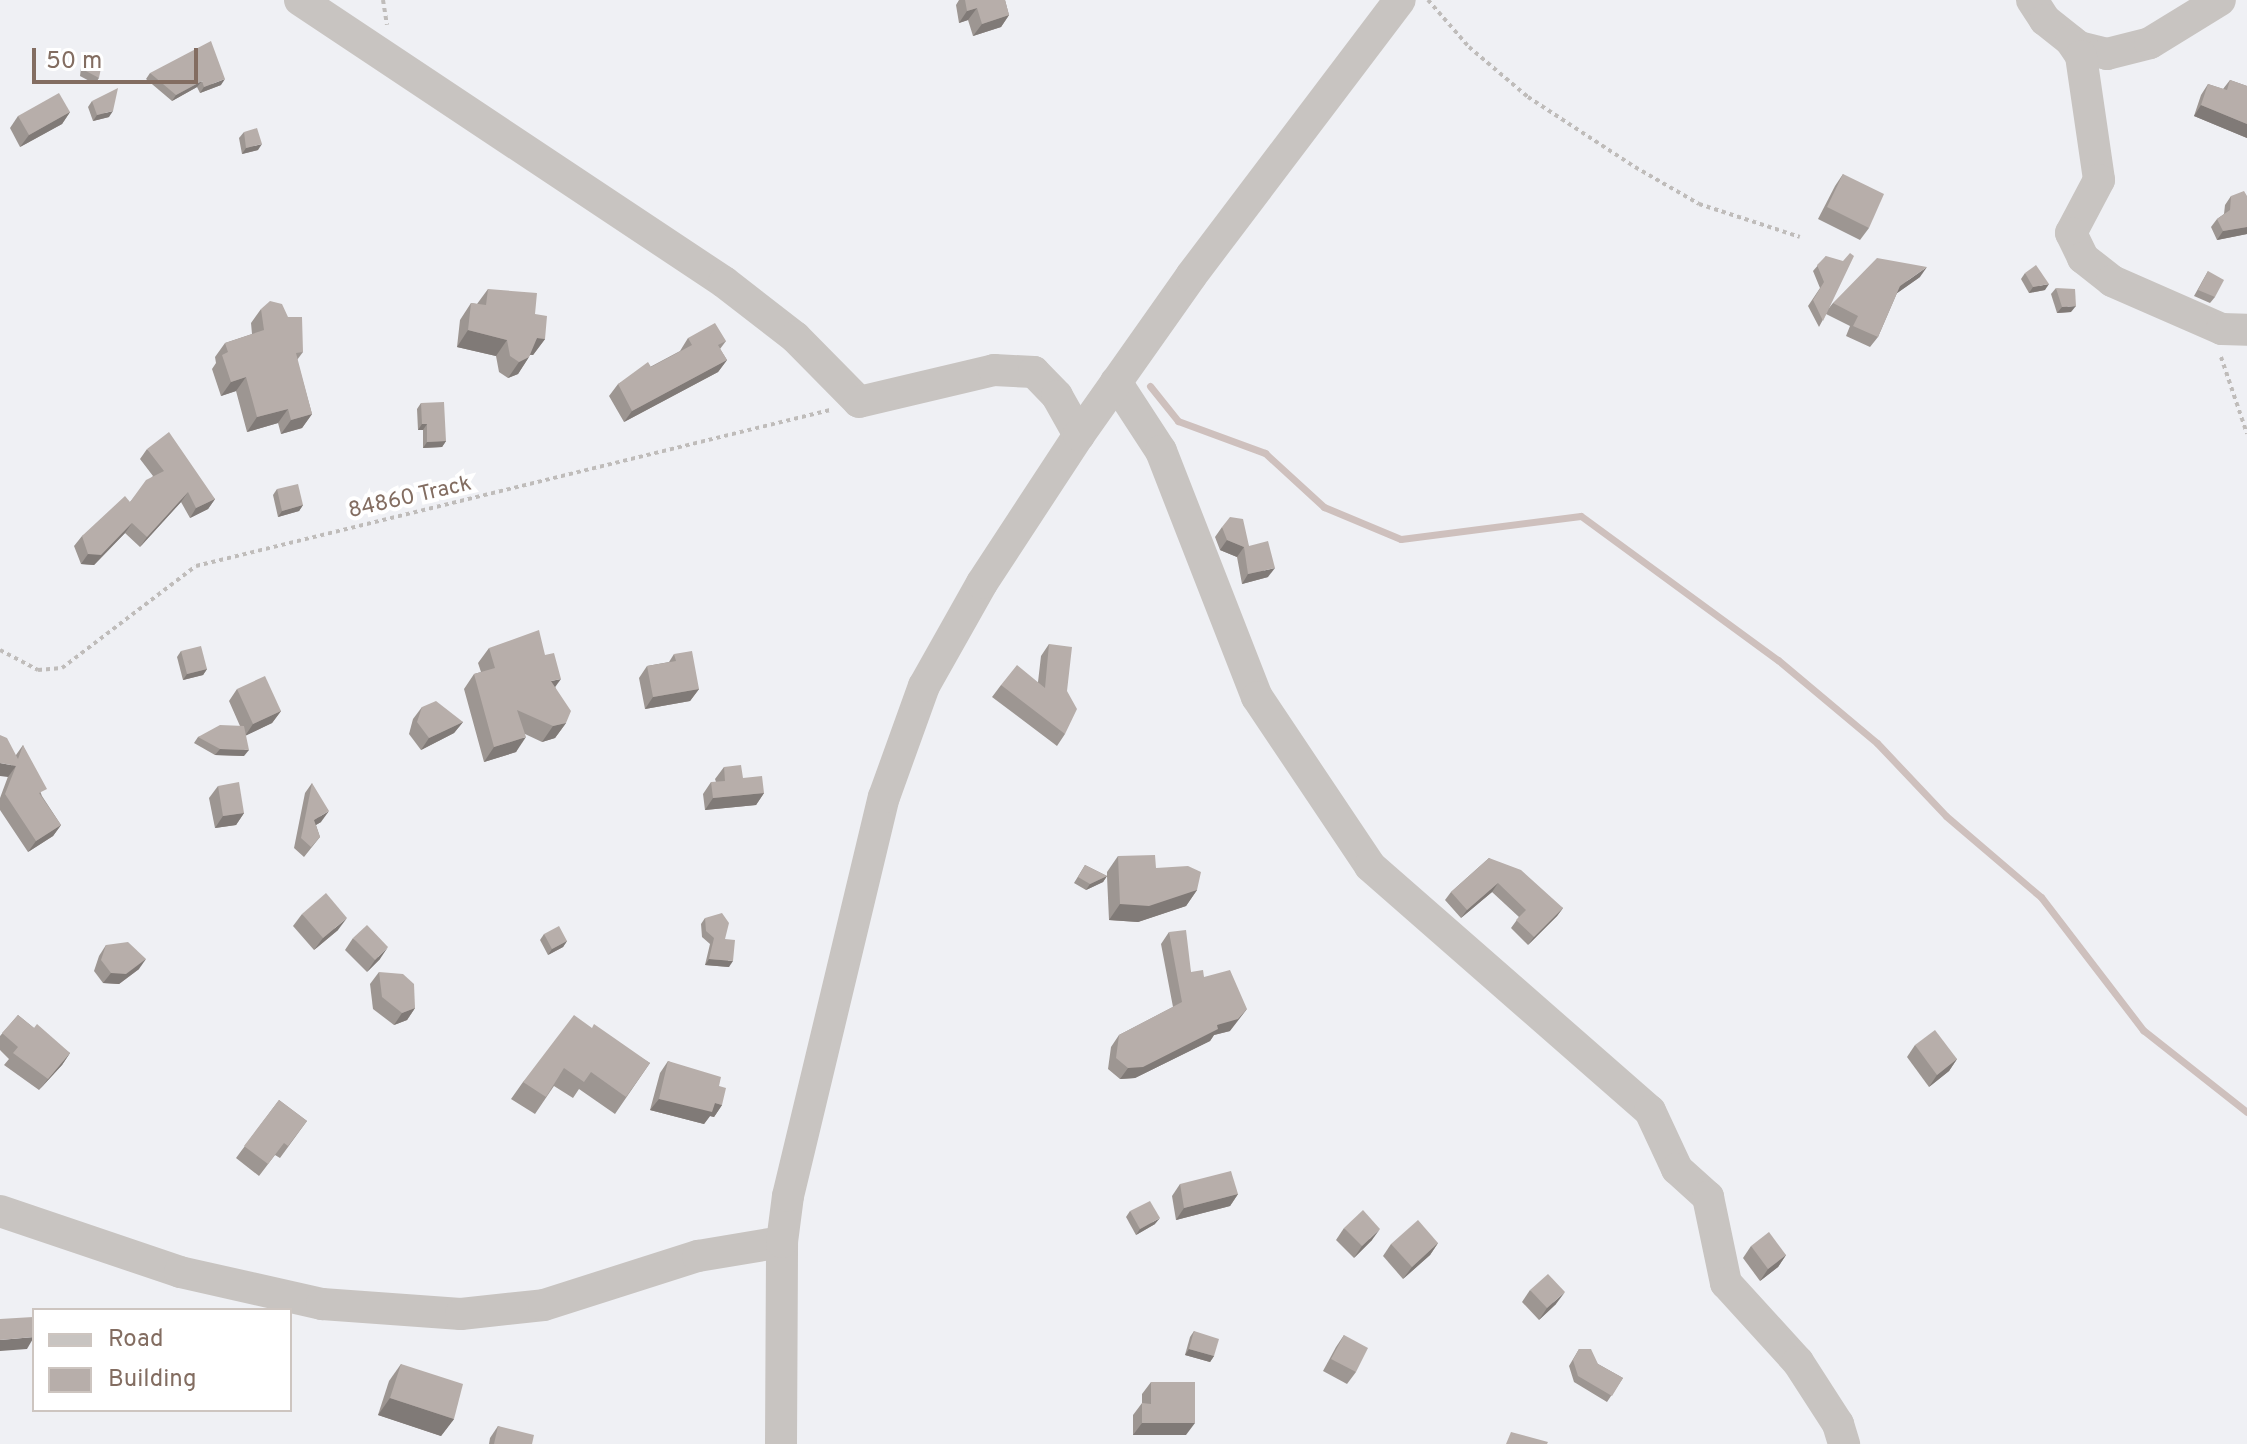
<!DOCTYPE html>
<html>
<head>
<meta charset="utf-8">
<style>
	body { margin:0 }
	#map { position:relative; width:2247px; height:1444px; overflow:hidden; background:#eff0f4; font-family:Overpass,sans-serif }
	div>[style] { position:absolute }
	.stream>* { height:7px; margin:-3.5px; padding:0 3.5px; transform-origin:3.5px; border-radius:3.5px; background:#cec0bd }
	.path>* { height:4px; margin-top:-2px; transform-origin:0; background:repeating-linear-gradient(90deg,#bfbcba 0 4px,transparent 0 8px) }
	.minor>* { height:32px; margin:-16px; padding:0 16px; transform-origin:16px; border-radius:16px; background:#c8c4c1 }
	.wall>* { inset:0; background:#9d9692 }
	.shaded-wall>* { inset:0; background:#807a77 }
	.building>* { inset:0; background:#b7aeaa }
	span { translate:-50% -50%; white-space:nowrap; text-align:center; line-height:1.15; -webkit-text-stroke:8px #fff; paint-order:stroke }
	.street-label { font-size:22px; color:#836d61 }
	.legend { position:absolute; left:32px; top:1308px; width:260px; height:104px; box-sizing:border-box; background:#fff; border:2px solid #cdc5c0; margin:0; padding:10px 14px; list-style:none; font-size:24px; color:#836d61 }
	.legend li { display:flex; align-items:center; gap:16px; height:40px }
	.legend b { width:40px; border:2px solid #cdc5c0 }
	.scale { position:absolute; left:32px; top:48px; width:166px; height:36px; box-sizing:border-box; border:4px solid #836d61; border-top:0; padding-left:10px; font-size:24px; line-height:28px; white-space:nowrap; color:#836d61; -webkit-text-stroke:6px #fff; paint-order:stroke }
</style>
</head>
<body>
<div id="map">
	<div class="stream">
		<i style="left:1150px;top:386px;width:45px;rotate:51.3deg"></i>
		<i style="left:1178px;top:421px;width:93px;rotate:20.2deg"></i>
		<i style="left:1265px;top:453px;width:80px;rotate:42.5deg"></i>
		<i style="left:1324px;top:507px;width:83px;rotate:22.6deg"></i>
		<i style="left:1401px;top:539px;width:181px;rotate:-7.3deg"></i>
		<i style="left:1581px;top:516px;width:244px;rotate:36.2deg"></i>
		<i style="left:1778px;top:660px;width:129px;rotate:40deg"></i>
		<i style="left:1877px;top:743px;width:100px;rotate:46.6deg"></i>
		<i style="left:1946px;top:816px;width:125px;rotate:40.5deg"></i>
		<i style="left:2041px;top:897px;width:168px;rotate:52.5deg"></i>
		<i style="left:2143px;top:1030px;width:132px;rotate:38.3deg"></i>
	</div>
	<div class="path">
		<i style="left:383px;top:0;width:25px;rotate:81deg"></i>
		<i style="left:1428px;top:0;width:62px;rotate:48.9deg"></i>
		<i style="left:1469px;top:47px;width:77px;rotate:40.3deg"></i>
		<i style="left:1528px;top:97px;width:128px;rotate:33.2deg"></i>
		<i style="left:1635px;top:167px;width:74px;rotate:30deg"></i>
		<i style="left:1699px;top:204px;width:106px;rotate:18.1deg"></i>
		<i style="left:2221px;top:357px;width:81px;rotate:71.3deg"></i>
		<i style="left:0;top:650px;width:43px;rotate:27.8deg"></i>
		<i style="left:38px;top:670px;width:24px;rotate:-5deg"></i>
		<i style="left:62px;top:668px;width:168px;rotate:-37.3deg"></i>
		<i style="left:196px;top:566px;width:653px;rotate:-13.82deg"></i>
	</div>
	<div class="minor">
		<i style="left:300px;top:0;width:509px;rotate:33.63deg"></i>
		<i style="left:724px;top:282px;width:90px;rotate:37.8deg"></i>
		<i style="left:795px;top:337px;width:91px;rotate:45.4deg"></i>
		<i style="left:859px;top:402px;width:139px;rotate:-13.3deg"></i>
		<i style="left:994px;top:370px;width:40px;rotate:2.9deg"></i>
		<i style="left:1034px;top:372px;width:33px;rotate:46deg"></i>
		<i style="left:1057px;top:396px;width:45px;rotate:60.6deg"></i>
		<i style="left:2032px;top:0;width:24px;rotate:57deg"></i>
		<i style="left:2045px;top:20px;width:43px;rotate:38.5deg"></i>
		<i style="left:2079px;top:47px;width:29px;rotate:14deg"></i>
		<i style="left:2107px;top:54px;width:44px;rotate:-14.3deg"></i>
		<i style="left:2150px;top:43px;width:82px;rotate:-31.6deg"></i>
		<i style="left:2071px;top:41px;width:18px;rotate:56deg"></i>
		<i style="left:2081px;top:56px;width:125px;rotate:81.7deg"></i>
		<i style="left:2099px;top:180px;width:60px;rotate:117.8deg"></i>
		<i style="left:2071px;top:233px;width:28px;rotate:64deg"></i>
		<i style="left:2083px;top:258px;width:37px;rotate:38deg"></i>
		<i style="left:2112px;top:281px;width:120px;rotate:23.6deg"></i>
		<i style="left:2222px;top:329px;width:25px;rotate:2deg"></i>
		<i style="left:1116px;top:382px;width:82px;rotate:56.9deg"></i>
		<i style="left:1161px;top:451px;width:264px;rotate:68.7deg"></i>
		<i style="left:1257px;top:697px;width:203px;rotate:56.2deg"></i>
		<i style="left:1370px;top:866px;width:372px;rotate:41.2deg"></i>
		<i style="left:1650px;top:1111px;width:64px;rotate:65deg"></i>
		<i style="left:1677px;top:1169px;width:42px;rotate:42.1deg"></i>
		<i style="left:1708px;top:1197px;width:88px;rotate:78.2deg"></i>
		<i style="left:1726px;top:1283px;width:107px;rotate:47.7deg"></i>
		<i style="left:1798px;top:1362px;width:74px;rotate:57.2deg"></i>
		<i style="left:1838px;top:1424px;width:21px;rotate:73deg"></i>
		<i style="left:0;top:1211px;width:190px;rotate:18.7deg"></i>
		<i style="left:180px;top:1272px;width:146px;rotate:12.7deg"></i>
		<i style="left:322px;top:1304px;width:139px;rotate:4.1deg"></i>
		<i style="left:461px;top:1314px;width:83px;rotate:-6.2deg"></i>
		<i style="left:544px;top:1305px;width:162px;rotate:-17.7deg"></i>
		<i style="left:698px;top:1256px;width:85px;rotate:-9.5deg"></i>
		<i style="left:781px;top:1444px;width:202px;rotate:-89.7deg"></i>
		<i style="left:782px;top:1242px;width:46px;rotate:-82.6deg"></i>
		<i style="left:788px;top:1196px;width:410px;rotate:-76.5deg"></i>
		<i style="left:884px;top:797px;width:118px;rotate:-70.2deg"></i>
		<i style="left:924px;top:686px;width:118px;rotate:-60.6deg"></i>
		<i style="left:982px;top:583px;width:177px;rotate:-56.8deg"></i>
		<i style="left:1079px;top:435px;width:194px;rotate:-54.8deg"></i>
		<i style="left:1191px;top:276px;width:346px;rotate:-52.9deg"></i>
	</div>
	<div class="wall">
		<i style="clip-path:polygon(959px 0,1005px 0,1009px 15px,1001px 27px,973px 36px,968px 20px,959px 23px,956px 5px)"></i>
		<i style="clip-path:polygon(87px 54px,99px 78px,95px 84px,80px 76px,82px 60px)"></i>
		<i style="clip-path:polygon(150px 73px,221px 85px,200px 93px,197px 87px,172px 101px,146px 79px)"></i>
		<i style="clip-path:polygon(2230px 80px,2247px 86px,2247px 138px,2194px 116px,2201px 95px,2208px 84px,2223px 89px)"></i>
		<i style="clip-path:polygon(92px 101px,109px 117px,93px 121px,88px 107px)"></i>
		<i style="clip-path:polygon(70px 112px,62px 124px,20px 147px,10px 128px,18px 116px)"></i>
		<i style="clip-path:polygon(244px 132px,258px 150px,242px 154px,239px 138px)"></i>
		<i style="clip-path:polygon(1843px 174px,1869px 228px,1860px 240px,1818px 219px,1835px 186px)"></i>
		<i style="clip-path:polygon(2231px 196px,2247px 196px,2247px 234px,2217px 240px,2211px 227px,2217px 219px,2224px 214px,2225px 205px)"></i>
		<i style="clip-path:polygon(1826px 256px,1829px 308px,1833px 303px,1920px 277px,1897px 293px,1878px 337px,1870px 347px,1846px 336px,1850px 326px,1826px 314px,1819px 327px,1808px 306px,1820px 288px,1813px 271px)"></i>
		<i style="clip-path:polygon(2208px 271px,2215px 297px,2210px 303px,2194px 296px)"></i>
		<i style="clip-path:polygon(2025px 273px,2045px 290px,2029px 293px,2021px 279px)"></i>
		<i style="clip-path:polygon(2056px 288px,2071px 312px,2057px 313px,2051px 294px)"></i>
		<i style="clip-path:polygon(488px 289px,535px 314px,545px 339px,533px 355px,530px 355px,518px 374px,508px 378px,499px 372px,496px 356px,457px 347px,460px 320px,471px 303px,477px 304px)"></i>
		<i style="clip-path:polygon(261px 309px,303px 352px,297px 360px,312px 414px,302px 428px,281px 434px,278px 423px,247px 432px,236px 391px,221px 396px,212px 369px,216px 363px,215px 357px,225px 343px,252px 334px,251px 323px)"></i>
		<i style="clip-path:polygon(688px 338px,726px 341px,720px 349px,727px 360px,718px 372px,624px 422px,609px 396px,618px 384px,680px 351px)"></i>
		<i style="clip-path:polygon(421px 403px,446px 441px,442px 447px,423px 448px,423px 430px,418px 430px,417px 409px)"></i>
		<i style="clip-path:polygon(147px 449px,215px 499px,208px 509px,190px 518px,181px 502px,140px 547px,125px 533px,94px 565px,81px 564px,74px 546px,82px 536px,130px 502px,153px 476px,140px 459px)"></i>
		<i style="clip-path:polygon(277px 489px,303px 505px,299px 511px,278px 517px,273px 495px)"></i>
		<i style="clip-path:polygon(1222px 527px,1249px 546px,1268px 577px,1242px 584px,1237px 557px,1220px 550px,1215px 537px)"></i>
		<i style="clip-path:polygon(1049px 644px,1065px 734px,1057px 746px,992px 697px,1001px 685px,1038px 682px,1041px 656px)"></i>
		<i style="clip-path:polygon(489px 648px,555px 686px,566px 723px,555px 738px,542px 742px,525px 734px,516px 752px,484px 762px,464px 689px,474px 674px,481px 672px,478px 663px)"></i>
		<i style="clip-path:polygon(181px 651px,207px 669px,203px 675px,183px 680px,177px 657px)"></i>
		<i style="clip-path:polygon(674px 654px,699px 689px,690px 701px,645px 709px,639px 678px,647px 666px,669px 662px)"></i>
		<i style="clip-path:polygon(237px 689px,281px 711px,272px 723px,246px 735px,244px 756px,215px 755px,194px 743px,198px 737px,240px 726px,229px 701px)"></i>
		<i style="clip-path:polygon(422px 707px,463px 722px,454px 733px,421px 750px,409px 734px,413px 719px)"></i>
		<i style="clip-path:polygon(23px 745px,42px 796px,61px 825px,53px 836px,28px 852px,0 810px,0 798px,16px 755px)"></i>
		<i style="clip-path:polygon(724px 767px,764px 793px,756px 805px,705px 810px,703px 794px,711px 782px,716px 782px,715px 779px)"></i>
		<i style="clip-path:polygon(312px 783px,321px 822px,316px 825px,320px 837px,304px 857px,294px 848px,305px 793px)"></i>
		<i style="clip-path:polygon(218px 786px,244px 813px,236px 825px,215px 828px,209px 798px)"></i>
		<i style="clip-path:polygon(1118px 856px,1156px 868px,1197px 890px,1186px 906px,1138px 922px,1109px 920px,1107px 876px,1103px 882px,1086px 890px,1074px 883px,1085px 865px,1107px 876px,1107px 872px)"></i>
		<i style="clip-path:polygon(1489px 858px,1563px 908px,1557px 916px,1528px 945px,1511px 928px,1519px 917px,1492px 892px,1461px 918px,1445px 900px,1451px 892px)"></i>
		<i style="clip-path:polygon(302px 914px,338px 930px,314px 950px,293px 926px)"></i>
		<i style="clip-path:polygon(705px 918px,725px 939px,729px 967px,705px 965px,710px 944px,702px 937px,701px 924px)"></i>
		<i style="clip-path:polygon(1169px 932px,1191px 972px,1204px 977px,1230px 1031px,1214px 1035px,1210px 1041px,1135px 1078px,1120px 1079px,1108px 1069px,1111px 1047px,1119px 1035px,1173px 1007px,1161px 944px)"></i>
		<i style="clip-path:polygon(544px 934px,567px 941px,563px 947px,548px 955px,540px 940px)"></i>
		<i style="clip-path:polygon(353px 938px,380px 959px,367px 972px,345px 950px)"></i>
		<i style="clip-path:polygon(106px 945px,139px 969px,119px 984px,103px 983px,94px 971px,99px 956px)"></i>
		<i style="clip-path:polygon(379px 972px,415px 1008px,407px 1020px,394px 1025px,373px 1009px,370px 984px)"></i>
		<i style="clip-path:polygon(18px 1015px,34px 1028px,70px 1053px,62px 1065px,39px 1090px,4px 1065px,9px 1059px,0 1050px,0 1036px)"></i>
		<i style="clip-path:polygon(592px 1028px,650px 1063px,615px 1114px,579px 1089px,573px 1098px,554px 1086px,535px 1114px,511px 1099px,523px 1082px)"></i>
		<i style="clip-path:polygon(1915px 1045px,1957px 1059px,1949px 1071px,1929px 1087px,1907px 1057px)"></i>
		<i style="clip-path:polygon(668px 1061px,719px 1086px,722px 1105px,714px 1117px,710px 1116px,704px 1124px,650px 1110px,660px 1073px)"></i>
		<i style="clip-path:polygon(279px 1100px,307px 1121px,280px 1158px,275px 1155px,259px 1176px,236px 1158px)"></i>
		<i style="clip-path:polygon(1180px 1184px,1238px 1194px,1230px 1206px,1176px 1220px,1172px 1196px)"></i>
		<i style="clip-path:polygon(1130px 1211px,1155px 1224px,1136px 1235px,1126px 1217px)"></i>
		<i style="clip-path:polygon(1344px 1228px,1372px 1240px,1354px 1258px,1336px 1240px)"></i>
		<i style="clip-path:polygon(1438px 1243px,1430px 1255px,1403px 1279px,1383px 1256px,1391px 1244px)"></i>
		<i style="clip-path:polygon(1751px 1246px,1786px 1255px,1778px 1267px,1760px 1281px,1743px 1258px)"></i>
		<i style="clip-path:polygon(1530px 1290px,1556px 1304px,1539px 1320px,1522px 1302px)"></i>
		<i style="clip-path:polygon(1194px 1331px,1214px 1356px,1210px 1362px,1185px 1355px,1190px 1337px)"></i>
		<i style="clip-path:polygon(1344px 1335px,1356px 1372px,1347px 1384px,1323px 1371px,1336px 1347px)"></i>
		<i style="clip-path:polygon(1579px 1349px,1598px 1364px,1623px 1378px,1607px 1402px,1574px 1382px,1569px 1366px)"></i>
		<i style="clip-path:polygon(401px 1364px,454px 1419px,441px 1436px,378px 1415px,389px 1381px)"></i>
		<i style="clip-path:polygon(1151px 1382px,1186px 1435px,1133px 1435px,1133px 1415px,1142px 1403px,1142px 1394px)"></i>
		<i style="clip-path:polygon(498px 1426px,532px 1444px,489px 1444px,490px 1438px)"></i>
	</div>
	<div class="shaded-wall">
		<i style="clip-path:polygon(977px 8px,968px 20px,959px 23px,967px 11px)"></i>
		<i style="clip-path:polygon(1009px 15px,1001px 27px,973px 36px,982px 24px)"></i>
		<i style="clip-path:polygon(225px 79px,221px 85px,200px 93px,204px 87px)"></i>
		<i style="clip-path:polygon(202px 81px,197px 87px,172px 101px,176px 95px)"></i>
		<i style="clip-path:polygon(2201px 105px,2247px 124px,2247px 138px,2194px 116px)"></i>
		<i style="clip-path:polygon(113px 111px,109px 117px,93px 121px,97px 115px)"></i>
		<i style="clip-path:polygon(70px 112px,62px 124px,20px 147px,29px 135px)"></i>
		<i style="clip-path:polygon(262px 144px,258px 150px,242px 154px,246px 148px)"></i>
		<i style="clip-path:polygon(2247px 227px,2247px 234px,2217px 240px,2223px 231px)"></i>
		<i style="clip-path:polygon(1927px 267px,1920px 277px,1893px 296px,1900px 286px)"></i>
		<i style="clip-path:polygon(2049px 284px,2045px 290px,2029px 293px,2033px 287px)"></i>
		<i style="clip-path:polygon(2076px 306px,2071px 312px,2057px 313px,2062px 307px)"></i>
		<i style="clip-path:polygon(468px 330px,507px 340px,496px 356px,457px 347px)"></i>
		<i style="clip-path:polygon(537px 338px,545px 339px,533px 355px,526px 354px)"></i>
		<i style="clip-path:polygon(529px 357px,518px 374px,508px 378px,519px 362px)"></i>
		<i style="clip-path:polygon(727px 360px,718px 372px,624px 422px,632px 411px)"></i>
		<i style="clip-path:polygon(246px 377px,236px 391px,221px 396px,231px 382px)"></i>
		<i style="clip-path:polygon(288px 409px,278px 423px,247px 432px,257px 417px)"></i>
		<i style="clip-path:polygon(312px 414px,302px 428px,281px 434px,291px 420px)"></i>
		<i style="clip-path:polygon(422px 424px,427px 424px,423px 430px,418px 430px)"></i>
		<i style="clip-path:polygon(446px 441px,442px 447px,423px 448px,427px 442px)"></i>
		<i style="clip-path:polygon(188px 492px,181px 502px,140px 547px,147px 537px)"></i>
		<i style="clip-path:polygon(215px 499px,208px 509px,190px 518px,196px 508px)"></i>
		<i style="clip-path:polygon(303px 505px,299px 511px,278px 517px,282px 511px)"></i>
		<i style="clip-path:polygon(132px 523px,125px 533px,94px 565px,81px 564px,88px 554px)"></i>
		<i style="clip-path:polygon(1227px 540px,1244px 547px,1237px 557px,1220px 550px)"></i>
		<i style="clip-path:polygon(1275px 568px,1268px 577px,1242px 584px,1248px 574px)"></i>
		<i style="clip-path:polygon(207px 669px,203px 675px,183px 680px,187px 674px)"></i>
		<i style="clip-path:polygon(561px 679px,550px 694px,551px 681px)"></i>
		<i style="clip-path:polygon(699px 689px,690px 701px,645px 709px,653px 697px)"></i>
		<i style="clip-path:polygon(281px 711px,272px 723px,245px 736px,253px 724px)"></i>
		<i style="clip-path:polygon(463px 722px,454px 733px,421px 750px,429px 738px)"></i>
		<i style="clip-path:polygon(566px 723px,555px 738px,542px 742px,553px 726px)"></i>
		<i style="clip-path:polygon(526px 737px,516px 752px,484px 762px,494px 747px)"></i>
		<i style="clip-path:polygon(220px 749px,249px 750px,244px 756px,215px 755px)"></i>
		<i style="clip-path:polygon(0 763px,16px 766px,8px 777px,0 776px)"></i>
		<i style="clip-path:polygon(764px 793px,756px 805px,705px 810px,713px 798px)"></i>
		<i style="clip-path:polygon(329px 811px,321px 822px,307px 830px,314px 820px)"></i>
		<i style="clip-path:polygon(244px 813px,236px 825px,215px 828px,223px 816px)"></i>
		<i style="clip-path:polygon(61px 825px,53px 836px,28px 852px,36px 841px)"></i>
		<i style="clip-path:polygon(1107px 876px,1103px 882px,1086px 890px,1090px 884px)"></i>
		<i style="clip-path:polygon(1498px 883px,1492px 892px,1461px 918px,1467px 910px)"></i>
		<i style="clip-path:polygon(1197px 890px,1186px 906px,1138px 922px,1109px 920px,1120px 904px)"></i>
		<i style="clip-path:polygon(1563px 908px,1557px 916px,1528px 945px,1534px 937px)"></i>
		<i style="clip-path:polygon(347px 918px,338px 930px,314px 950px,323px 938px)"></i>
		<i style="clip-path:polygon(567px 941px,563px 947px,548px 955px,552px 949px)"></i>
		<i style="clip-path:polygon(388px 947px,380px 959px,367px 972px,375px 960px)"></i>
		<i style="clip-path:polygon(146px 959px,139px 969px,119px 984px,103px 983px,111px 973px)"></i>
		<i style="clip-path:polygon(709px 959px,733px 961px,729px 967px,705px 965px)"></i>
		<i style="clip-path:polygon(415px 1008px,407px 1020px,394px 1025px,402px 1013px)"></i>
		<i style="clip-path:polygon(1247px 1009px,1230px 1031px,1214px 1035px,1210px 1041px,1135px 1078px,1120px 1079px,1128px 1068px,1217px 1025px)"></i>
		<i style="clip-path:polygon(70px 1053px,62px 1065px,39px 1090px,48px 1079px)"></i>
		<i style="clip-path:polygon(1957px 1059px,1949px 1071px,1929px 1087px,1937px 1075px)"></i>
		<i style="clip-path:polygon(659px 1099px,715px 1103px,722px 1105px,714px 1117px,710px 1116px,704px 1124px,650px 1110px)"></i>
		<i style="clip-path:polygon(1238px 1194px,1230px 1206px,1176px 1220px,1184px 1208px)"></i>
		<i style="clip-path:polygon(1160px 1218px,1155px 1224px,1136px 1235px,1140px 1229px)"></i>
		<i style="clip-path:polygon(1380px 1229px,1372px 1240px,1354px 1258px,1362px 1246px)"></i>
		<i style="clip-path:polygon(1438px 1243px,1430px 1255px,1403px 1279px,1412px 1267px)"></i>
		<i style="clip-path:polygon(1786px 1255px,1778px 1267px,1760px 1281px,1768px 1269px)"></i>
		<i style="clip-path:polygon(1565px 1292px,1556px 1304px,1539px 1320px,1547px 1308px)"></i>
		<i style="clip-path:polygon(34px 1337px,27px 1349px,0 1351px,0 1340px)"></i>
		<i style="clip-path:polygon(1189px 1349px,1214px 1356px,1210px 1362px,1185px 1355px)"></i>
		<i style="clip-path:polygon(390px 1398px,454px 1419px,441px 1436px,378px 1415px)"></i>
		<i style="clip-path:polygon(1142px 1423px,1195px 1423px,1186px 1435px,1133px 1435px)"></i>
	</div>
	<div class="building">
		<i style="clip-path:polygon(965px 0,1005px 0,1009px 15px,982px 24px,977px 8px,967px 11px)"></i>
		<i style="clip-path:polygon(211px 41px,225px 79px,204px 87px,202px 81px,176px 95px,150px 73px)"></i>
		<i style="clip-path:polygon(87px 54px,103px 58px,99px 78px,84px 70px)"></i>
		<i style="clip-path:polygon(2230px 80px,2247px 86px,2247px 124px,2201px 105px,2208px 84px,2227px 90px)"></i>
		<i style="clip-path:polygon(118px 88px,113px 111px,97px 115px,92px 101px)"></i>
		<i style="clip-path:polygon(59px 93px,70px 112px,29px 135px,18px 116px)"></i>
		<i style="clip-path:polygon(257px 128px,262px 144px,246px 148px,244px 132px)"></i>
		<i style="clip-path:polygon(1843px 174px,1884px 194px,1869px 228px,1827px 207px)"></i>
		<i style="clip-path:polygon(2244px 191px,2247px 196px,2247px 227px,2223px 231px,2217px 219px,2230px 210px,2231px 196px)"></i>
		<i style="clip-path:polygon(1850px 253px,1854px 256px,1823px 321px,1813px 300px,1824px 282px,1817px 265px,1826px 256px,1843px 261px)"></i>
		<i style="clip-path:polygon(1877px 258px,1927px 267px,1900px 286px,1878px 337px,1853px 326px,1858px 316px,1833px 303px)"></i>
		<i style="clip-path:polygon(2036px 265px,2049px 284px,2033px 287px,2025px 273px)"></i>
		<i style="clip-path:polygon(2208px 271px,2224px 280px,2215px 297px,2198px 290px)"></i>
		<i style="clip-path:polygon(2056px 288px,2075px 289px,2076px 306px,2062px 307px)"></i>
		<i style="clip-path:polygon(488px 289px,537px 293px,535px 314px,547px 316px,545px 339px,537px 338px,529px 357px,519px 362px,510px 356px,507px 340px,468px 330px,471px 303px,486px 305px)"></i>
		<i style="clip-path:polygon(270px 301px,282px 304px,288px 317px,302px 317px,303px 352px,296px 353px,312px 414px,291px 420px,288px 409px,257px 417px,246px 377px,231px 382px,222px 355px,228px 352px,225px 343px,264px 330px,261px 309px)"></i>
		<i style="clip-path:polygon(715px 323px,726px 341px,718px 345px,727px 360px,632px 411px,618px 384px,648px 362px,651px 367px,692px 345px,688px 338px)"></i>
		<i style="clip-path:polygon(444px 402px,446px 441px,427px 442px,427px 424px,422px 424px,421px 403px)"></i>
		<i style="clip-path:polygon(169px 432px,215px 499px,196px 508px,188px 492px,147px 537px,132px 523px,101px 555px,88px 554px,82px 536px,125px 496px,130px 502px,146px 480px,164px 471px,147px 449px)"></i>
		<i style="clip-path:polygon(298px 484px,303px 505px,282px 511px,277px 489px)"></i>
		<i style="clip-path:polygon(1230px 517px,1243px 519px,1249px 546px,1268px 541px,1275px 568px,1248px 574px,1244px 547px,1227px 540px,1222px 527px)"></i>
		<i style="clip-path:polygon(539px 630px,545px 655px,554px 653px,561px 679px,551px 681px,571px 711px,566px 723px,553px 726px,517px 710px,526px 737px,494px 747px,474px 674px,495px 668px,489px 648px)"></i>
		<i style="clip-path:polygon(1049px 644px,1072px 647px,1067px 691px,1077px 709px,1065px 734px,1001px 685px,1017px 665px,1045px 688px)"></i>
		<i style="clip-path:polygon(201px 646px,207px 669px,187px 674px,181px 651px)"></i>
		<i style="clip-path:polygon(692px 651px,699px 689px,653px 697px,647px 666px,676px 661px,674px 654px)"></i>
		<i style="clip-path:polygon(265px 676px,281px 711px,253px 724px,237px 689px)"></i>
		<i style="clip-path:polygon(436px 701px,463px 722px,429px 738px,417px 722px,422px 707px)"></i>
		<i style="clip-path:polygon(220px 725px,244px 726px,249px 750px,220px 749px,198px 737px)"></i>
		<i style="clip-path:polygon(0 735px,7px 738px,18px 759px,23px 745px,47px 789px,39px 793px,61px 825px,36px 841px,5px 794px,16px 766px,0 763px)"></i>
		<i style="clip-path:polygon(741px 765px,743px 778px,762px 776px,764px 793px,713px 798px,711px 782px,725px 781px,724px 767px)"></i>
		<i style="clip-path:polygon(239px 782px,244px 813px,223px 816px,218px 786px)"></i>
		<i style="clip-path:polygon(312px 783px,329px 811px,314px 820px,320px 837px,311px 847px,301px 838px)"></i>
		<i style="clip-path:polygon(1155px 855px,1156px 868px,1188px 866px,1201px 872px,1197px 890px,1149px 906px,1120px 904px,1118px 856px)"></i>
		<i style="clip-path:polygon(1489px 858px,1521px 870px,1563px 908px,1534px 937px,1516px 920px,1526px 910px,1498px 883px,1467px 910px,1451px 892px)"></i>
		<i style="clip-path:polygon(1085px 865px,1107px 876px,1090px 884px,1078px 877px)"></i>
		<i style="clip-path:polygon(326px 893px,347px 918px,323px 938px,302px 914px)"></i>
		<i style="clip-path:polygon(722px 913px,729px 923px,725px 939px,735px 940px,733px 961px,709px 959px,714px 938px,706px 931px,705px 918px)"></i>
		<i style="clip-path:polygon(367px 925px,388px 947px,375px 960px,353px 938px)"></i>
		<i style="clip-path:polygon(559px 926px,567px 941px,552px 949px,544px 934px)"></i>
		<i style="clip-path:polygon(1186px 930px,1191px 972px,1203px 970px,1204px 977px,1230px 970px,1247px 1009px,1238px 1019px,1217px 1025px,1218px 1029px,1143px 1067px,1128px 1068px,1116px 1058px,1119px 1035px,1182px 1002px,1169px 932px)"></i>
		<i style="clip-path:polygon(128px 942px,146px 959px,126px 974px,111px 973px,101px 960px,106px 945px)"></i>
		<i style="clip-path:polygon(379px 972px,403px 974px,414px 984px,415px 1008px,402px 1013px,382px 997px)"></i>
		<i style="clip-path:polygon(18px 1015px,34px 1028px,37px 1024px,70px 1053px,48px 1079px,13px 1053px,18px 1047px,2px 1033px)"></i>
		<i style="clip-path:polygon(574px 1015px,592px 1028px,594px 1024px,650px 1063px,626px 1097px,591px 1072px,584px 1082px,564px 1068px,546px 1097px,523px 1082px)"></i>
		<i style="clip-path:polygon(1935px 1030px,1957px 1059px,1937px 1075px,1915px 1045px)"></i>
		<i style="clip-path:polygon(668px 1061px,721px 1077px,719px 1086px,726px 1088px,722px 1105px,715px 1103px,712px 1112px,659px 1099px)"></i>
		<i style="clip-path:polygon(279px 1100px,307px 1121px,288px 1146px,284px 1143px,268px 1164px,244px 1146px)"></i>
		<i style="clip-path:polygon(1231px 1171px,1238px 1194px,1184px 1208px,1180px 1184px)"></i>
		<i style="clip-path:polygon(1150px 1201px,1160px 1218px,1140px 1229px,1130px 1211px)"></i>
		<i style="clip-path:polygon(1363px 1210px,1380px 1229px,1362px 1246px,1344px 1228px)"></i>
		<i style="clip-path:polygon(1418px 1220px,1438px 1243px,1412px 1267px,1391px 1244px)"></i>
		<i style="clip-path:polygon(1769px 1232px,1786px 1255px,1768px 1269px,1751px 1246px)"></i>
		<i style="clip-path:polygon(1548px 1274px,1565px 1292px,1547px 1308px,1530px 1290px)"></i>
		<i style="clip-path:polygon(33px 1317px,34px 1337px,0 1340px,0 1319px)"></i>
		<i style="clip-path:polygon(1194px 1331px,1219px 1339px,1214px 1356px,1189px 1349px)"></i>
		<i style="clip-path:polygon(1344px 1335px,1368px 1348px,1356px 1372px,1331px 1359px)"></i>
		<i style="clip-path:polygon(1579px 1349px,1591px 1349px,1598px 1364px,1623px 1378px,1612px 1396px,1578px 1376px,1573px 1360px)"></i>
		<i style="clip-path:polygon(401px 1364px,463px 1384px,454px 1419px,390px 1398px)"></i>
		<i style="clip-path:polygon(1151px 1382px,1195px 1382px,1195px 1423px,1142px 1423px,1142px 1403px,1151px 1404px)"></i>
		<i style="clip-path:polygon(498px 1426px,534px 1435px,532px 1444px,494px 1444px)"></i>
		<i style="clip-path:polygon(1511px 1432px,1548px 1442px,1547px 1444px,1506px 1444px)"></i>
	</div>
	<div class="street-label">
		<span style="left:410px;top:498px;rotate:-13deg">84860 Track</span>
	</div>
	<ul class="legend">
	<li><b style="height:10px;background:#c8c4c1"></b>Road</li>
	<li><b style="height:22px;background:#b7aeaa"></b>Building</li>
	</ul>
	<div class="scale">50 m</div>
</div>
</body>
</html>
